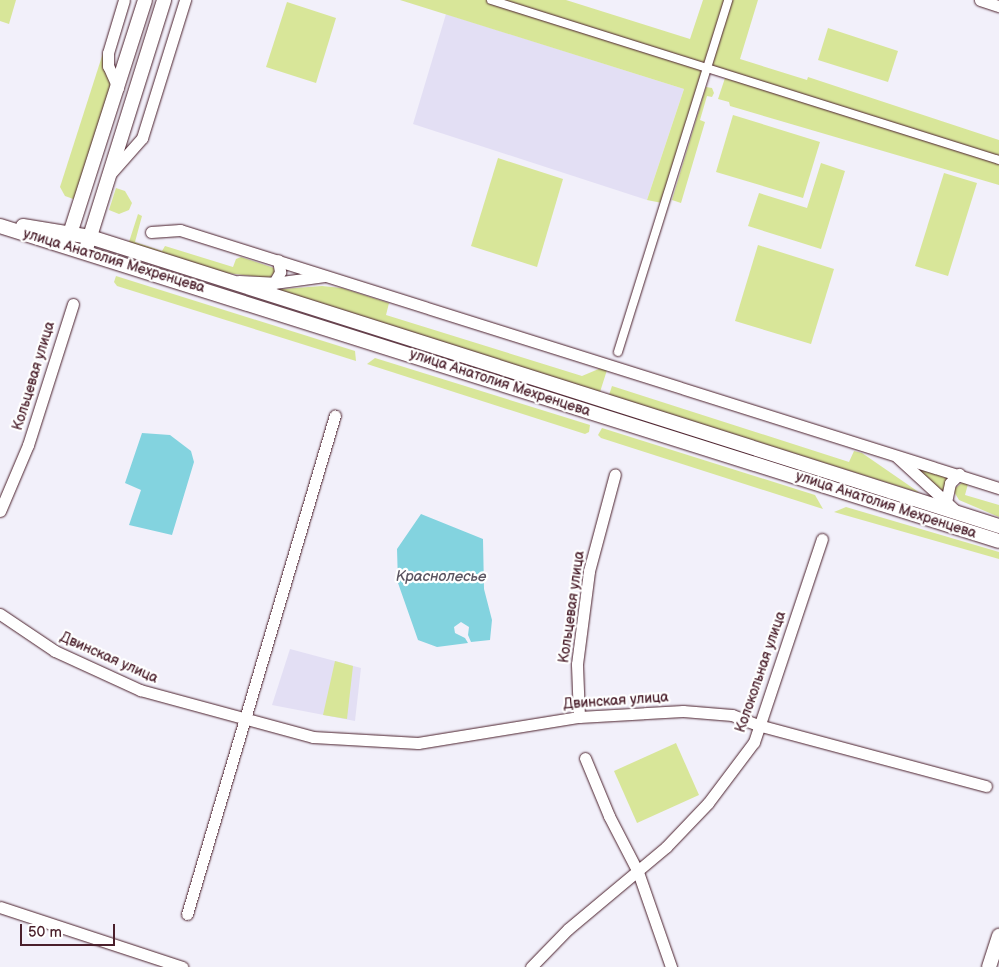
<!DOCTYPE html>
<html>
<head>
<meta charset="utf-8">
<style>
	body { margin:0 }
	#map { position:relative; width:999px; height:967px; overflow:hidden; background:#f2f0fa; font-family:"Balsamiq Sans",sans-serif }
	div>[style] { position:absolute }
	.built>* { inset:0; background:#e3dff4 }
	.green>* { inset:0; background:#d8e699 }
	.water>* { inset:0; background:#83d3df }
	.roads { filter:drop-shadow(0 0 1px #4a1f2b) drop-shadow(0 0 1px #4a1f2b) }
	.pedestrian>* { height:8px; margin:-4px; padding:0 4px; transform-origin:4px; border-radius:4px; background:#fff }
	.minor>* { height:11px; margin:-5.5px; padding:0 5.5px; transform-origin:5.5px; border-radius:5.5px; background:#fff }
	.tertiary>* { height:14px; margin:-7px; padding:0 7px; transform-origin:7px; border-radius:7px; background:#fff }
	span { translate:-50% -50%; white-space:nowrap; text-align:center; line-height:1.15; -webkit-text-stroke:4.5px #fff; paint-order:stroke }
	.street-label { font-size:14px; color:#4a1f2b }
	.water-label { font-size:15px; color:#5b5561; font-style:italic }
	.scale { position:absolute; left:20px; top:924px; width:95px; height:22px; box-sizing:border-box; border:2px solid #4a1f2b; border-top:0; padding-left:6px; font-size:15px; line-height:18px; white-space:nowrap; color:#4a1f2b; -webkit-text-stroke:4px #fff; paint-order:stroke }
</style>
</head>
<body>
<div id="map">
	<div class="built">
		<i style="clip-path:polygon(446px 14px,684px 89px,647px 200px,413px 124px)"></i>
		<i style="clip-path:polygon(290px 649px,361px 668px,355px 721px,272px 705px)"></i>
	</div>
	<div class="green">
		<i style="clip-path:polygon(0 0,16px 0,9px 24px,0 21px)"></i>
		<i style="clip-path:polygon(400px 0,566px 0,690px 39px,703px 0,758px 0,740px 59px,807px 80px,808px 77px,999px 140px,999px 185px,730px 106px,729px 102px,718px 99px,725px 78px,734px 81px,735px 75px,705px 65px,662px 203px,647px 200px,684px 89px)"></i>
		<i style="clip-path:polygon(287px 2px,336px 18px,316px 83px,266px 67px)"></i>
		<i style="clip-path:polygon(828px 28px,898px 51px,888px 82px,818px 60px)"></i>
		<i style="clip-path:polygon(103px 53px,112px 85px,76px 200px,65px 196px,60px 187px)"></i>
		<i style="clip-path:polygon(706px 87px,712px 88px,714px 93px,712px 97px,707px 96px,700px 120px,705px 122px,681px 203px,672px 200px)"></i>
		<i style="clip-path:polygon(733px 115px,820px 142px,803px 198px,716px 172px)"></i>
		<i style="clip-path:polygon(498px 158px,563px 179px,537px 267px,471px 246px)"></i>
		<i style="clip-path:polygon(821px 163px,845px 171px,821px 249px,748px 226px,759px 193px,807px 208px)"></i>
		<i style="clip-path:polygon(944px 173px,977px 183px,948px 276px,915px 266px)"></i>
		<i style="clip-path:polygon(116px 188px,125px 191px,132px 203px,129px 210px,119px 214px,109px 210px)"></i>
		<i style="clip-path:polygon(138px 214px,142px 216px,135px 242px,162px 251px,165px 246px,233px 267px,236px 259px,241px 257px,274px 268px,275px 272px,270px 278px,209px 271px,128px 245px)"></i>
		<i style="clip-path:polygon(758px 245px,834px 269px,811px 344px,735px 321px)"></i>
		<i style="clip-path:polygon(116px 276px,355px 351px,356px 361px,117px 286px,114px 282px)"></i>
		<i style="clip-path:polygon(322px 286px,342px 288px,389px 303px,386px 315px,582px 376px,601px 368px,607px 370px,600px 392px,270px 290px)"></i>
		<i style="clip-path:polygon(375px 358px,590px 425px,589px 432px,585px 434px,367px 364px)"></i>
		<i style="clip-path:polygon(612px 386px,849px 462px,854px 451px,862px 453px,920px 493px,609px 395px)"></i>
		<i style="clip-path:polygon(602px 428px,815px 495px,823px 509px,601px 438px,598px 435px)"></i>
		<i style="clip-path:polygon(907px 462px,952px 475px,942px 493px)"></i>
		<i style="clip-path:polygon(963px 482px,968px 484px,965px 495px,999px 505px,999px 517px,959px 500px,953px 490px)"></i>
		<i style="clip-path:polygon(846px 507px,999px 552px,999px 559px,834px 512px)"></i>
		<i style="clip-path:polygon(335px 661px,353px 666px,347px 719px,323px 715px)"></i>
		<i style="clip-path:polygon(676px 743px,699px 795px,637px 823px,614px 771px)"></i>
	</div>
	<div class="water">
		<i style="clip-path:polygon(142px 433px,170px 435px,191px 451px,194px 462px,172px 535px,129px 525px,141px 490px,125px 483px)"></i>
		<i style="clip-path:polygon(421px 514px,483px 539px,484px 589px,492px 620px,490px 640px,471px 642px,468px 635px,469px 627px,461px 622px,454px 627px,455px 633px,465px 638px,468px 643px,437px 647px,418px 640px,398px 583px,397px 549px)"></i>
	</div>
	<div class="roads">
		<div class="pedestrian">
			<i style="left:491px;top:0;width:533px;rotate:17.48deg"></i>
			<i style="left:618px;top:352px;width:369px;rotate:-72.6deg"></i>
		</div>
		<div class="minor">
			<i style="left:980px;top:0;width:20px;rotate:18deg"></i>
			<i style="left:118px;top:88px;width:24px;rotate:-114deg"></i>
			<i style="left:108px;top:66px;width:13px;rotate:-90deg"></i>
			<i style="left:108px;top:53px;width:55px;rotate:-73.2deg"></i>
			<i style="left:111px;top:173px;width:47px;rotate:-48.5deg"></i>
			<i style="left:142px;top:138px;width:145px;rotate:-72.7deg"></i>
			<i style="left:151px;top:232px;width:29px;rotate:-4deg"></i>
			<i style="left:180px;top:230px;width:859px;rotate:17.49deg"></i>
			<i style="left:239px;top:281px;width:35px;rotate:3deg"></i>
			<i style="left:274px;top:283px;width:51px;rotate:-7.8deg"></i>
			<i style="left:274px;top:283px;width:13px;rotate:-61deg"></i>
			<i style="left:280px;top:272px;width:12px;rotate:-99deg"></i>
			<i style="left:897px;top:457px;width:81px;rotate:42.5deg"></i>
			<i style="left:946px;top:502px;width:19px;rotate:-78deg"></i>
			<i style="left:950px;top:483px;width:13px;rotate:-45deg"></i>
			<i style="left:0;top:511px;width:72px;rotate:-67deg"></i>
			<i style="left:28px;top:445px;width:148px;rotate:-72.3deg"></i>
			<i style="left:0;top:614px;width:66px;rotate:33.9deg"></i>
			<i style="left:55px;top:651px;width:94px;rotate:24.6deg"></i>
			<i style="left:140px;top:690px;width:179px;rotate:15.2deg"></i>
			<i style="left:313px;top:737px;width:105px;rotate:3.3deg"></i>
			<i style="left:418px;top:743px;width:163px;rotate:-9.2deg"></i>
			<i style="left:579px;top:717px;width:104px;rotate:-3.3deg"></i>
			<i style="left:683px;top:711px;width:49px;rotate:4.7deg"></i>
			<i style="left:732px;top:715px;width:28px;rotate:21deg"></i>
			<i style="left:758px;top:725px;width:236px;rotate:15deg"></i>
			<i style="left:579px;top:717px;width:53px;rotate:-92.2deg"></i>
			<i style="left:577px;top:664px;width:94px;rotate:-82.6deg"></i>
			<i style="left:589px;top:571px;width:100px;rotate:-75deg"></i>
			<i style="left:585px;top:758px;width:63px;rotate:67.5deg"></i>
			<i style="left:609px;top:816px;width:63px;rotate:62.6deg"></i>
			<i style="left:638px;top:872px;width:101px;rotate:70.8deg"></i>
			<i style="left:0;top:907px;width:192px;rotate:18.2deg"></i>
			<i style="left:187px;top:914px;width:520px;rotate:-73.48deg"></i>
			<i style="left:531px;top:967px;width:53px;rotate:-45.8deg"></i>
			<i style="left:568px;top:929px;width:128px;rotate:-39.9deg"></i>
			<i style="left:666px;top:847px;width:61px;rotate:-46.3deg"></i>
			<i style="left:708px;top:803px;width:76px;rotate:-53deg"></i>
			<i style="left:754px;top:742px;width:214px;rotate:-71.5deg"></i>
		</div>
		<div class="tertiary">
			<i style="left:0;top:226px;width:1047px;rotate:17.5deg"></i>
			<i style="left:23px;top:226px;width:68px;rotate:9.3deg"></i>
			<i style="left:90px;top:237px;width:954px;rotate:17.64deg"></i>
			<i style="left:68px;top:240px;width:252px;rotate:-72.2deg"></i>
			<i style="left:87px;top:246px;width:258px;rotate:-72.6deg"></i>
			<i style="left:989px;top:967px;width:33px;rotate:-72deg"></i>
		</div>
	</div>
	<div class="street-label">
		<span style="left:114px;top:261px;rotate:17deg">улица Анатолия Мехренцева</span>
		<span style="left:34px;top:376px;rotate:-73deg">Кольцевая улица</span>
		<span style="left:500px;top:383px;rotate:18deg">улица Анатолия Мехренцева</span>
		<span style="left:886px;top:505px;rotate:18deg">улица Анатолия Мехренцева</span>
		<span style="left:572px;top:607px;rotate:-82deg">Кольцевая улица</span>
		<span style="left:109px;top:658px;rotate:24deg">Двинская улица</span>
		<span style="left:761px;top:672px;rotate:-71deg">Колокольная улица</span>
		<span style="left:616px;top:701px;rotate:-4deg">Двинская улица</span>
	</div>
	<div class="water-label">
		<span style="left:441px;top:577px">Краснолесье</span>
	</div>
	<div class="scale">50 m</div>
</div>
</body>
</html>
